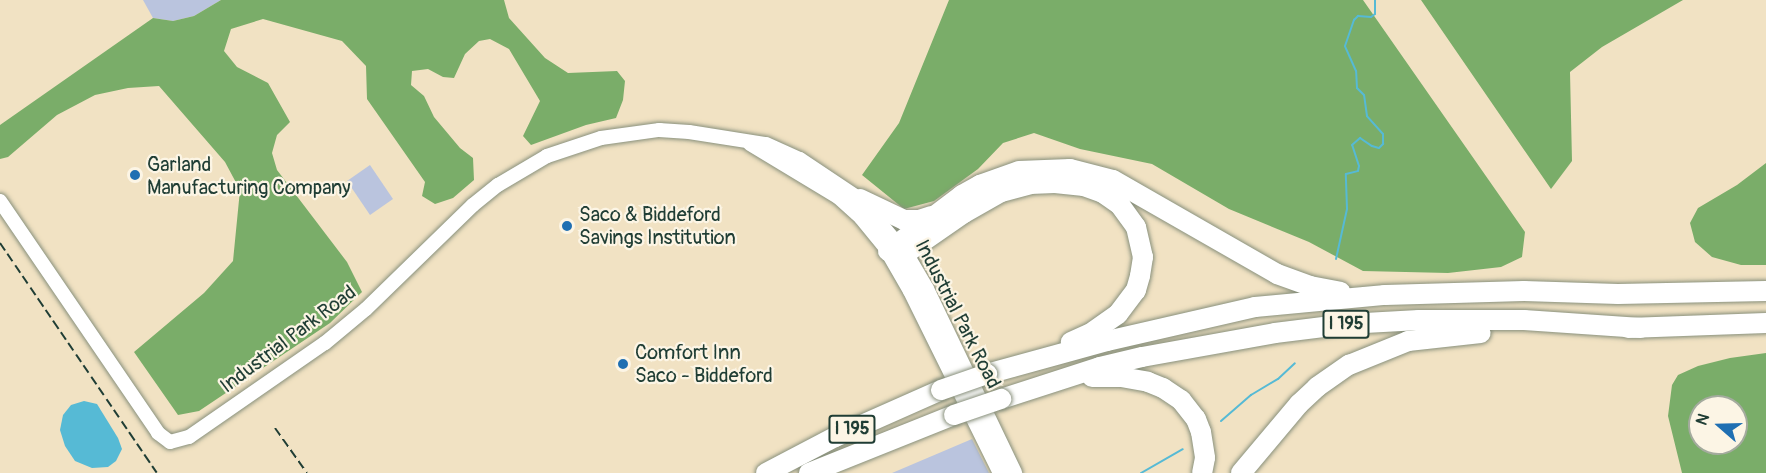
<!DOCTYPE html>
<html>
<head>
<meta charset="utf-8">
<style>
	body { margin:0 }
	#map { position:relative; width:1766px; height:473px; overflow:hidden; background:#f1e2c3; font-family:Pangolin,sans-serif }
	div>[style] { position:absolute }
	.industrial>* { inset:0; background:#bac4de }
	.forest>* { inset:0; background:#7aad69 }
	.water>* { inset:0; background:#56bad5 }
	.stream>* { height:2px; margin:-1px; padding:0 1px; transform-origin:1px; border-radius:1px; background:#56bad5 }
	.roads { filter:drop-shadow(0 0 2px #88907c) drop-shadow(0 0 2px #88907c) }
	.minor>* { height:14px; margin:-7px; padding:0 7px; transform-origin:7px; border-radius:7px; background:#fff }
	.major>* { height:16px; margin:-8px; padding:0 8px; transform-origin:8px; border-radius:8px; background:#fff }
	.highway>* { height:20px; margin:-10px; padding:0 10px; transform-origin:10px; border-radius:10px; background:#fff }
	.rail>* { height:2px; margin-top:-1px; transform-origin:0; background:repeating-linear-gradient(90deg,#1f3d34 0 9px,transparent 0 13.5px) }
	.bridges { filter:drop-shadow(0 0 2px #88907c) drop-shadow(0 0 2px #88907c) }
	.highway-bridge>* { height:20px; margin:-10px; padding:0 10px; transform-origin:10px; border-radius:10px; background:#fff }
	.dots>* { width:16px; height:16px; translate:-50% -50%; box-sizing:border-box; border:3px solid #fcf5e5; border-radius:50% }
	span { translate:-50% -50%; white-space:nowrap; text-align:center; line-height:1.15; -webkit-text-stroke:4.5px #fcf5e5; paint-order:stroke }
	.shield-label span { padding:2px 4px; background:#fcf5e5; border:2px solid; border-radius:4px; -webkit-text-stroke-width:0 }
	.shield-label { font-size:18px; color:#1f3d34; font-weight:700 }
	.poi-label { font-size:20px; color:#1f3d34 }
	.left { translate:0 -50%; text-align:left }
	.street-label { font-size:20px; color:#1f3d34 }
	.north { position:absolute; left:1688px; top:395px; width:60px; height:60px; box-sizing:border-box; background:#fcf5e5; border:2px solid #a4ab9e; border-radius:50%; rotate:290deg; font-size:16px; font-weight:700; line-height:24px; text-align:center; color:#1f3d34 }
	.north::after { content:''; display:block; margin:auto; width:21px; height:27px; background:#1f6fb2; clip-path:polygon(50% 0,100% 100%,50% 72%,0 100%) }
</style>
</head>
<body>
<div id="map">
	<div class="industrial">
		<i style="clip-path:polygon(143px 0,221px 0,194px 16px,173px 21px,153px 18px)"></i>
		<i style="clip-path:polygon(370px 165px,393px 199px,370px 215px,347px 181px)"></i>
		<i style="clip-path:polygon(972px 439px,989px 473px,892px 473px)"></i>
	</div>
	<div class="forest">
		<i style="clip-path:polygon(221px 0,504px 0,509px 18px,545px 58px,568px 73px,617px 71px,625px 81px,623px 100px,616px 118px,586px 125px,531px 145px,523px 136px,540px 101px,509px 49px,490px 39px,479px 41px,465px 54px,454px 78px,443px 77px,428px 69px,412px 71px,411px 85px,424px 96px,434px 117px,460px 148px,473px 158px,474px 180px,453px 198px,435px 204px,422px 196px,425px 182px,367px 99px,366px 66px,342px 41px,263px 19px,231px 29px,224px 51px,237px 67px,268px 83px,290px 122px,277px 135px,272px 153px,277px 170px,347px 262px,362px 292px,330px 323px,199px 411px,178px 415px,134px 352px,204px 293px,233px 261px,240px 190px,225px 162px,159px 86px,128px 88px,95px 95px,57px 115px,8px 157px,0 159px,0 125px,153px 18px,173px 21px,194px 16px)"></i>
		<i style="clip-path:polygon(949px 0,1363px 0,1525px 232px,1522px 257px,1501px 267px,1448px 273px,1363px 271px,1309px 242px,1229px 209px,1152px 164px,1080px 149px,1034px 133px,1003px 143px,978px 169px,934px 201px,904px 209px,862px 175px,899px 123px)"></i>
		<i style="clip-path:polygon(1421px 0,1683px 0,1602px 47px,1570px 72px,1572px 161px,1551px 189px)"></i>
		<i style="clip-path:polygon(1766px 163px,1766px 265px,1741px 265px,1712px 257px,1695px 242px,1690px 223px,1698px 208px,1737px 185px)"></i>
		<i style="clip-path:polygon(evenodd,1766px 353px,1766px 473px,1682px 473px,1668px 416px,1672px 385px,1678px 375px,1698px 366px,1730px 358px,1766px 353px,1700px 407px,1736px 407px,1736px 443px,1700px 443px,1700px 407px)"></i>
	</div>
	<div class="water">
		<i style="clip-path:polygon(84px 401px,97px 404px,118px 438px,122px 449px,116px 461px,108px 467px,92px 468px,75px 461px,65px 446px,60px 430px,63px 415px,71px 405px)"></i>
	</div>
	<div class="stream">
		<i style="left:1336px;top:259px;width:51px;rotate:-77.6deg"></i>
		<i style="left:1347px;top:209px;width:35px;rotate:-92deg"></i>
		<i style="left:1346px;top:174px;width:12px;rotate:-14deg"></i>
		<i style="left:1358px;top:171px;width:5px;rotate:-79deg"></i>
		<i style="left:1359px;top:166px;width:22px;rotate:-108deg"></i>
		<i style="left:1352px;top:145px;width:11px;rotate:-41deg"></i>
		<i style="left:1360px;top:138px;width:14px;rotate:34deg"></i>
		<i style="left:1372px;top:146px;width:7px;rotate:16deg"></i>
		<i style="left:1379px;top:148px;width:6px;rotate:-45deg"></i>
		<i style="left:1383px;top:144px;width:10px;rotate:-90deg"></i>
		<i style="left:1383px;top:134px;width:24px;rotate:-132deg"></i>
		<i style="left:1367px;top:116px;width:21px;rotate:-98deg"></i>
		<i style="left:1364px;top:95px;width:10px;rotate:-135deg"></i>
		<i style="left:1357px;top:88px;width:17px;rotate:-93deg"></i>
		<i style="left:1356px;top:71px;width:27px;rotate:-114deg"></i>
		<i style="left:1345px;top:46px;width:28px;rotate:-71deg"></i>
		<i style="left:1354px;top:20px;width:6px;rotate:-45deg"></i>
		<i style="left:1358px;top:16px;width:13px;rotate:4deg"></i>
		<i style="left:1371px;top:17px;width:5px;rotate:-37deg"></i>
		<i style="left:1375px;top:14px;width:14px;rotate:-90deg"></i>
		<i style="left:1221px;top:421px;width:40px;rotate:-41deg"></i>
		<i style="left:1251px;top:395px;width:31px;rotate:-31deg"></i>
		<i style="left:1278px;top:379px;width:23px;rotate:-43deg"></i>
		<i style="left:1141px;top:473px;width:48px;rotate:-29.7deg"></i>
	</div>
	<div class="roads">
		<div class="minor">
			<i style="left:750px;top:144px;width:103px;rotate:31.1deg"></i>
			<i style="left:838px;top:197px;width:31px;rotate:42deg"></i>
			<i style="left:861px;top:218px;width:43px;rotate:50.7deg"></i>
			<i style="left:0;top:201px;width:281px;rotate:55.7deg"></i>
			<i style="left:158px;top:433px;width:15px;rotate:37deg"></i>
			<i style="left:170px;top:442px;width:20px;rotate:-15deg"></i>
			<i style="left:189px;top:437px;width:165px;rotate:-34.7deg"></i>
			<i style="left:325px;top:343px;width:53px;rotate:-39.7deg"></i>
			<i style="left:366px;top:309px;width:149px;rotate:-44.2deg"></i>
			<i style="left:473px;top:205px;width:32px;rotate:-39deg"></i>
			<i style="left:498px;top:185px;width:57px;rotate:-30.6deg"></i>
			<i style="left:547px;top:156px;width:57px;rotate:-18.4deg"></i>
			<i style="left:601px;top:138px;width:59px;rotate:-7.9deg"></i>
			<i style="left:659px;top:130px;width:30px;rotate:4deg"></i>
			<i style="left:689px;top:132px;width:78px;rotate:8.9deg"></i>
			<i style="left:766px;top:144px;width:37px;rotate:24deg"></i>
			<i style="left:800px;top:159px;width:72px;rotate:33.7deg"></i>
			<i style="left:860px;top:199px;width:65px;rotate:50deg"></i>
		</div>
		<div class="major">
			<i style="left:888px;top:251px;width:46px;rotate:60.1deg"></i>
			<i style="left:911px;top:291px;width:203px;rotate:63.7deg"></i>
			<i style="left:905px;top:253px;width:42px;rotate:59.7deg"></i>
			<i style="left:926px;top:289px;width:204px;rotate:64.4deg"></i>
		</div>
		<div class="highway">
			<i style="left:860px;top:199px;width:49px;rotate:25.5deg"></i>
			<i style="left:904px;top:220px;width:15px"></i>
			<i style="left:919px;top:220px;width:13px;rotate:-18deg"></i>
			<i style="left:888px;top:251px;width:93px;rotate:-37.1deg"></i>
			<i style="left:962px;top:195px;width:21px;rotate:-29deg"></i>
			<i style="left:980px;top:185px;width:41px;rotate:-19.7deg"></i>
			<i style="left:1019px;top:171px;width:51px;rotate:-2.2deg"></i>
			<i style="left:1070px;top:169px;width:44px;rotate:14.3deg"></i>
			<i style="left:1113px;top:180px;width:189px;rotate:29.8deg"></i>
			<i style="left:1277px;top:274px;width:35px;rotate:20deg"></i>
			<i style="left:1310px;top:286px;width:31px;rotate:11deg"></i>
			<i style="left:899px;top:258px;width:79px;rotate:-34.7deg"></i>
			<i style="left:964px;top:213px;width:43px;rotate:-29.6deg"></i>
			<i style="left:1001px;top:192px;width:30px;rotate:-15deg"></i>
			<i style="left:1030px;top:184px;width:25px;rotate:-2deg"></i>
			<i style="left:1055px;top:183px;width:29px;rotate:6deg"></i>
			<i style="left:1084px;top:186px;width:20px;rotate:20deg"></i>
			<i style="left:1103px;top:193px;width:21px;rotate:35deg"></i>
			<i style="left:1120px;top:205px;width:27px;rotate:54deg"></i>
			<i style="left:1136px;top:227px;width:31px;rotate:77deg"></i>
			<i style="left:1143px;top:257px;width:19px;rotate:99deg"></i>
			<i style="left:1140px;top:276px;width:15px;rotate:106deg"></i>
			<i style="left:1136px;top:290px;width:30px;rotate:127deg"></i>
			<i style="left:1118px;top:314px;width:35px;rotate:145deg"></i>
			<i style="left:1089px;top:334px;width:20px;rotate:156deg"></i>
			<i style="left:1628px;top:328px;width:138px;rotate:-2.1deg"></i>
			<i style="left:987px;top:374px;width:124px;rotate:-15.4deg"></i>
			<i style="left:1107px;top:341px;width:152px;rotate:-12.9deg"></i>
			<i style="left:1255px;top:307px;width:131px;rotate:-5.3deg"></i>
			<i style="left:1385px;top:295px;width:139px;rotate:-1.6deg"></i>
			<i style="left:1524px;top:291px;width:94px;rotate:1.8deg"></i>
			<i style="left:1618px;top:294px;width:148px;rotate:-1.2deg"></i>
			<i style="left:1092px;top:377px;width:29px"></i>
			<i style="left:1121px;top:377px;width:27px;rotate:10deg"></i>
			<i style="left:1148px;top:382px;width:16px;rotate:22deg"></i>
			<i style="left:1163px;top:388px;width:22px;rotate:34deg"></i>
			<i style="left:1181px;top:400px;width:24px;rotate:52deg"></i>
			<i style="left:1196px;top:419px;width:14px;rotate:69deg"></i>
			<i style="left:1201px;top:432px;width:26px;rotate:81deg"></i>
			<i style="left:1205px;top:458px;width:15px;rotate:101deg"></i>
			<i style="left:1001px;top:399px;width:104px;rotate:-17.9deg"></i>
			<i style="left:1100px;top:367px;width:43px;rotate:-13.4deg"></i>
			<i style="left:1142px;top:357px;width:135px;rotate:-10.2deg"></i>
			<i style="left:1275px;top:333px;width:73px;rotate:-7.1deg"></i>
			<i style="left:1347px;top:324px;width:72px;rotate:-3.2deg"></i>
			<i style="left:1419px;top:320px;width:105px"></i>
			<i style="left:1524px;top:320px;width:117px;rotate:3.9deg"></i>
			<i style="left:766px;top:473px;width:78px;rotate:-27.6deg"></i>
			<i style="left:835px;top:437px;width:116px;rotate:-23.9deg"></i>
			<i style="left:809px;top:473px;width:156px;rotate:-21.8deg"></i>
			<i style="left:1241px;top:473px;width:90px;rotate:-50deg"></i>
			<i style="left:1299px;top:404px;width:25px;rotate:-43deg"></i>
			<i style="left:1317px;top:387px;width:39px;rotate:-35deg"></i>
			<i style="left:1349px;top:365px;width:64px;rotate:-22.1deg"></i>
			<i style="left:1408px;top:341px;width:73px;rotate:-6.3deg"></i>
		</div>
	</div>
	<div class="rail">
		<i style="left:0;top:243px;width:278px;rotate:55.7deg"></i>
		<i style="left:275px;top:428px;width:55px;rotate:54.6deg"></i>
	</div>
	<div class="bridges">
		<div class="highway-bridge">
			<i style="left:941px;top:390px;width:49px;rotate:-19.2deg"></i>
			<i style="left:954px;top:415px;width:50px;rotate:-18.8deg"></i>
		</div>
	</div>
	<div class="dots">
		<i style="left:135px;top:175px;background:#1f6fb2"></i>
		<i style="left:567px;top:226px;background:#1f6fb2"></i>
		<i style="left:623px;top:364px;background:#1f6fb2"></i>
	</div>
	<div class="shield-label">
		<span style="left:1346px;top:324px">I 195</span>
		<span style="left:852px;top:429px">I 195</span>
	</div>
	<div class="poi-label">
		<span class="left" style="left:147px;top:176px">Garland<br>Manufacturing Company</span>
		<span class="left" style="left:579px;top:226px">Saco &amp; Biddeford<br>Savings Institution</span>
		<span class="left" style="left:635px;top:364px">Comfort Inn<br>Saco - Biddeford</span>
	</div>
	<div class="street-label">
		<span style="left:958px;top:314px;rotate:63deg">Industrial Park Road</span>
		<span style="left:288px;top:339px;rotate:-37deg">Industrial Park Road</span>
	</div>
	<div class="north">N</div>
</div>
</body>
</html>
